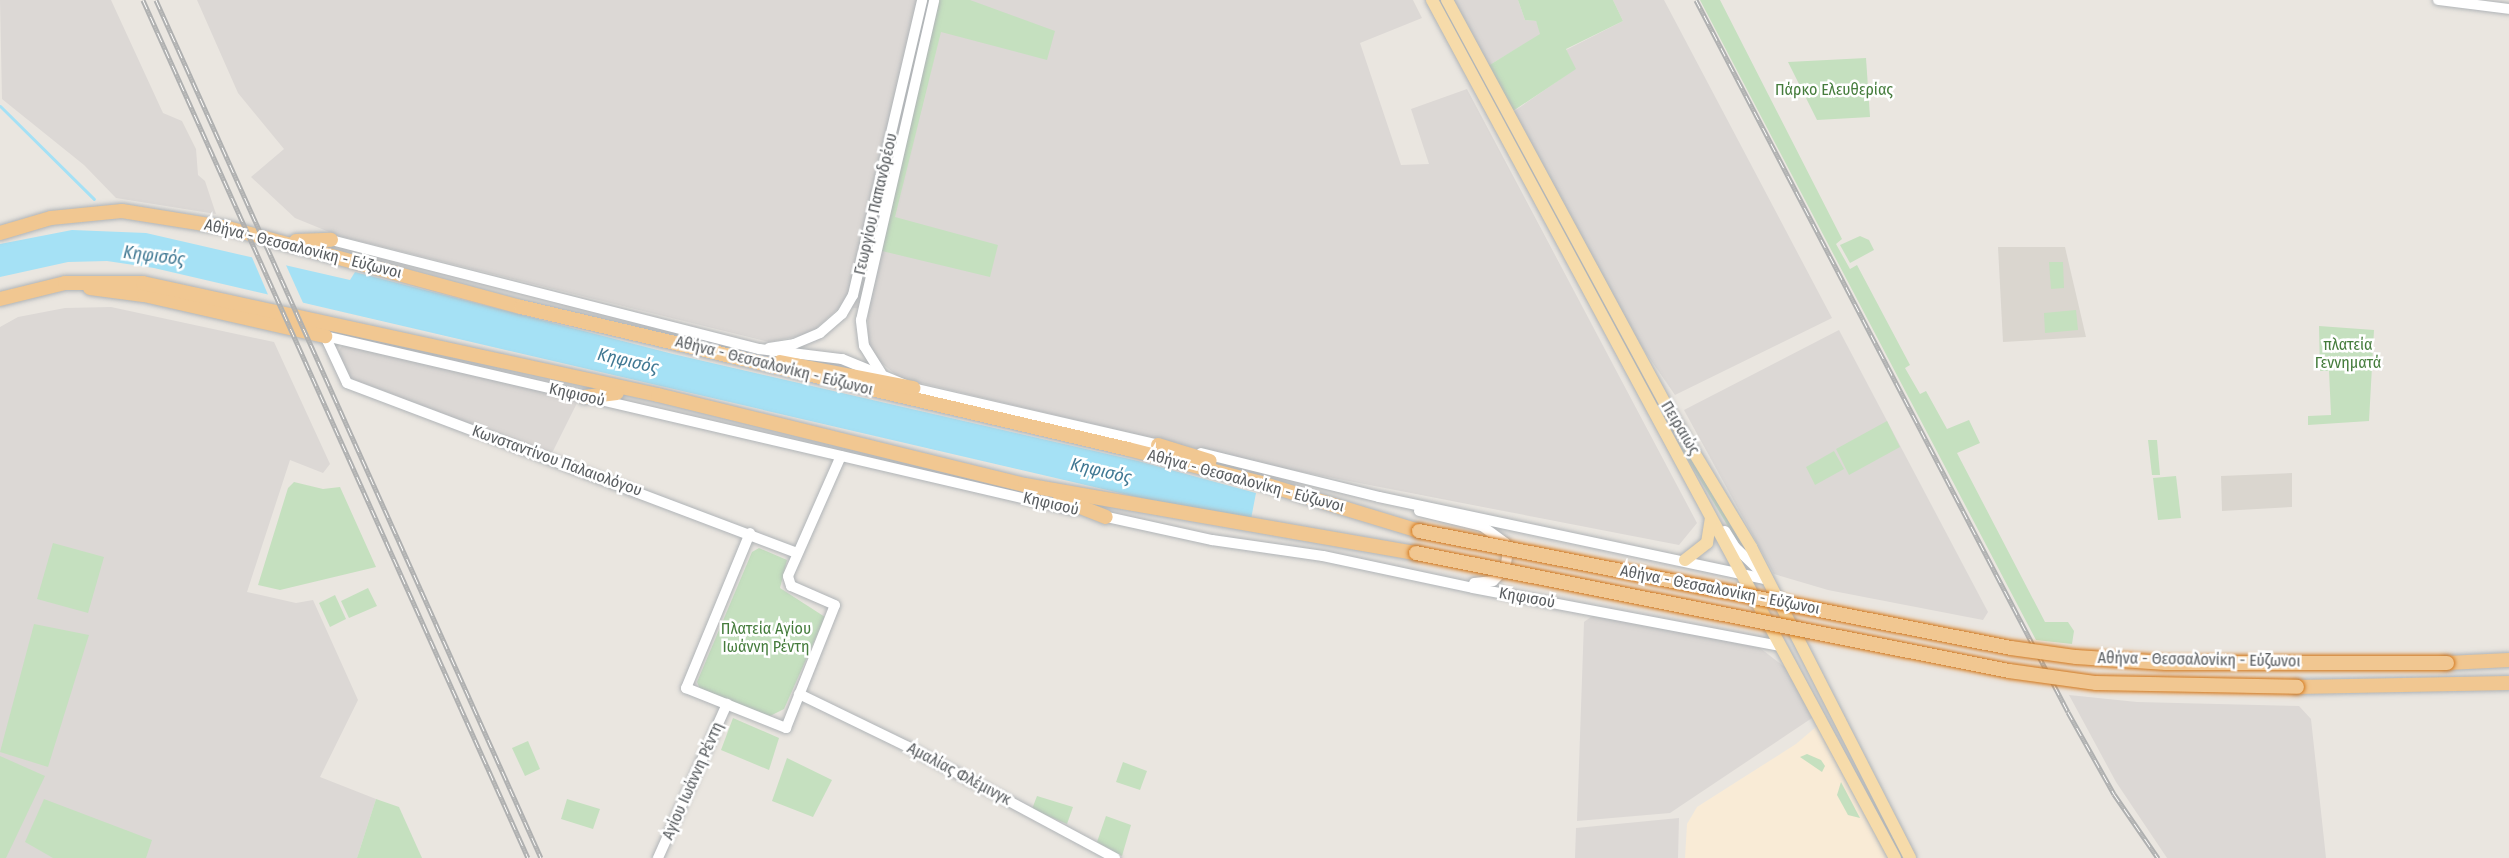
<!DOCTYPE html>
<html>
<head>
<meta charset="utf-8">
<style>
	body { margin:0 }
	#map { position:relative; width:2509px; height:858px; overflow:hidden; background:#eae6e0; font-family:"Fira Sans Condensed",sans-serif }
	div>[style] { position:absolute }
	.commercial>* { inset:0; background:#f9ebd6 }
	.industrial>* { inset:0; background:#dcd8d5 }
	.education>* { inset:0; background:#dad6cf }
	.green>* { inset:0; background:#c5e0bf }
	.water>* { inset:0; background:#a5e1f5 }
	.pier>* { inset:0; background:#eae6e0 }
	.stream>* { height:3px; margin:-1.5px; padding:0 1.5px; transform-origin:1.5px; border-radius:1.5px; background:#a5e1f5 }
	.roads { filter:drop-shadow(0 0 2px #b0b4b7) drop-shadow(0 0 2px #b0b4b7) }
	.secondary>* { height:10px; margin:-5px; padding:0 5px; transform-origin:5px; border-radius:5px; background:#fff }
	.primary>* { height:12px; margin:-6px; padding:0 6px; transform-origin:6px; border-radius:6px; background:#f6dbaa }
	.highway>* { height:14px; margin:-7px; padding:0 7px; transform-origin:7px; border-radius:7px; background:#f1c791 }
	.rail>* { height:5px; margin-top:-2.5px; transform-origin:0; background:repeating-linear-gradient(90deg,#fff 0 9px,#afb0b0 0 18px); box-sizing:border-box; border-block:2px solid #afb0b0 }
	.bridges { filter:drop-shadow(0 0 2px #d37618) drop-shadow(0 0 2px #d37618) }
	.highway-bridge>* { height:14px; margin:-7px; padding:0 7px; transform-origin:7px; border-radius:7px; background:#f1c791 }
	span { translate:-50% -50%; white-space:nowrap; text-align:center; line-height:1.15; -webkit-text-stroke:5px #fff; paint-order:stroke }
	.park-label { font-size:16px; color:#457c3c }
	.street-label { font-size:16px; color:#595d60 }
	.water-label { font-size:18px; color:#407893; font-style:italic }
</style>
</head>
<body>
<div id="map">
	<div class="commercial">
		<i style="clip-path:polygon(1817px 726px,1889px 858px,1685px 858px,1687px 824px,1697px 807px,1796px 744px)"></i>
	</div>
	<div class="industrial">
		<i style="clip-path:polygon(0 0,111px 0,163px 113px,182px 121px,196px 149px,198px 175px,205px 181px,216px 214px,116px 198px,84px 165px,2px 99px)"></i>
		<i style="clip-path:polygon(197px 0,1413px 0,1422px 18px,1360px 43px,1401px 165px,1429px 164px,1411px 109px,1467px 89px,1697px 523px,1679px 545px,1256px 463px,900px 378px,873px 356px,868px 341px,868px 310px,841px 306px,810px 334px,769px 342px,339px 236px,295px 218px,251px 177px,284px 149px,238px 93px)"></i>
		<i style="clip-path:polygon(1453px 0,1518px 0,1525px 20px,1536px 21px,1541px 34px,1488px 66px)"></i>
		<i style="clip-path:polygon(1613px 0,1664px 0,1832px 318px,1675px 395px,1619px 314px,1513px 112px,1575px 69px,1566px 50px,1623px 21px)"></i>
		<i style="clip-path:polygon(111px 307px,274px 342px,330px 464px,323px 473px,290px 460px,247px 592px,296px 603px,313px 600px,358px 700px,320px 777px,376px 799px,357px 858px,0 858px,0 327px,18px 317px,65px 308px)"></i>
		<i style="clip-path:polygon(1839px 330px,1988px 612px,1983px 620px,1828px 590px,1774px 574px,1684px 410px)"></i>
		<i style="clip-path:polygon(343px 344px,579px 399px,551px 455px,350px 378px,337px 354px)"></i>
		<i style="clip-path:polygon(1595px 614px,1760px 648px,1786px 668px,1812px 718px,1670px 813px,1577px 821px,1584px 622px)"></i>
		<i style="clip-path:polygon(2069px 695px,2137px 702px,2299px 706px,2311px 719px,2326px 858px,2167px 858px,2116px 782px)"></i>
		<i style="clip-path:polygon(1679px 818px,1678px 858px,1575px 858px,1576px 828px)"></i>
	</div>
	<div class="education">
		<i style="clip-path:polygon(1998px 247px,2065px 247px,2086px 337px,2003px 342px)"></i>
		<i style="clip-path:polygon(2292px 473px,2292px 507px,2222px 511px,2221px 476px)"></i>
	</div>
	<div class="green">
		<i style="clip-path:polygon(938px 0,970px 0,1055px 31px,1047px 60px,941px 32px,895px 217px,998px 245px,990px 277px,882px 251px)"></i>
		<i style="clip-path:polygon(1518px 0,1613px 0,1623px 21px,1566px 49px,1576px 69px,1513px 111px,1488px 66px,1540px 34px,1536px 21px,1525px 20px)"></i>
		<i style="clip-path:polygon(1700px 0,1720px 0,1842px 239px,1836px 244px,1850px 269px,1857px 265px,1910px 365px,1905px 368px,1920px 394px,1926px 391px,1947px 429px,1969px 420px,1980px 443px,1957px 453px,2045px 622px,2068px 622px,2074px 631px,2072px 644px,2036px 640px)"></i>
		<i style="clip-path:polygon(1866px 58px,1870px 117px,1817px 120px,1788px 62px)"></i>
		<i style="clip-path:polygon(1860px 236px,1869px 240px,1874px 250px,1850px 263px,1840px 245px)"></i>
		<i style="clip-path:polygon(2049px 262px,2063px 262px,2064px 288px,2051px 289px)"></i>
		<i style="clip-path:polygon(2076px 310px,2078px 330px,2045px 333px,2044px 313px)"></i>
		<i style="clip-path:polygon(2319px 326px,2374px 330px,2369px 421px,2308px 425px,2308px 416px,2331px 415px,2329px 371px,2320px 371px)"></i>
		<i style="clip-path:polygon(1887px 421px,1900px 447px,1849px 475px,1836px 449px)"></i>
		<i style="clip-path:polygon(2148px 440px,2157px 440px,2160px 475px,2152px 475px)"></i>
		<i style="clip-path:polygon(1677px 441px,1701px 472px,1744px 545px,1741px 548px)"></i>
		<i style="clip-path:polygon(1834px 451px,1844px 469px,1815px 485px,1806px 467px)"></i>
		<i style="clip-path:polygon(2176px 476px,2181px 518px,2158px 520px,2153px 478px)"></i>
		<i style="clip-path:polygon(294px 482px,323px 489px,340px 487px,376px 567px,280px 590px,258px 585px,288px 488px)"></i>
		<i style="clip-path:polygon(53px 543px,104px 557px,88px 613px,37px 599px)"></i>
		<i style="clip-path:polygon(759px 548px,787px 560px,780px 588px,825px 617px,784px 709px,770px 716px,700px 689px,697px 682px,752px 552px)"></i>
		<i style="clip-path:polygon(368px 588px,377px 606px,349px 618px,341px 601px)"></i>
		<i style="clip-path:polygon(335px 595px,346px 619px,330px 627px,319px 603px)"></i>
		<i style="clip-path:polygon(34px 624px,89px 635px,48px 767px,0 752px)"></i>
		<i style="clip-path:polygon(733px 718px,779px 738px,769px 770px,721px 750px)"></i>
		<i style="clip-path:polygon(528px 741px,540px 769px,525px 776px,512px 748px)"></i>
		<i style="clip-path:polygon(1807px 754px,1821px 760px,1825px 766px,1822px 772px,1800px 757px)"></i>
		<i style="clip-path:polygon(0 756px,45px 776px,6px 858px,0 858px)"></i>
		<i style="clip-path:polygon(787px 758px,832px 780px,813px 817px,772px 801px)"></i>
		<i style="clip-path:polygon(1123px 762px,1147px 771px,1140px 790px,1116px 782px)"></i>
		<i style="clip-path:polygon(1841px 782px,1860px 818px,1848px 815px,1837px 795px)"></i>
		<i style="clip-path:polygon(1037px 796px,1073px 807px,1067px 824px,1032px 809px)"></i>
		<i style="clip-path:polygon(44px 799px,152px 840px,146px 858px,53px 858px,25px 842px)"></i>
		<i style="clip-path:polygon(376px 799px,399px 807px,422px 858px,357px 858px)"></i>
		<i style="clip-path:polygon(567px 799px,600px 809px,593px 829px,561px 819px)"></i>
		<i style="clip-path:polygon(1106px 816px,1131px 825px,1122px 856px,1097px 842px)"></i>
	</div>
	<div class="water">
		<i style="clip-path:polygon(72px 230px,146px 233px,350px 280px,355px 272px,673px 354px,1138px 461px,1256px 493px,1251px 519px,1197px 511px,154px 268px,107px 261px,68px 262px,0 277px,0 244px)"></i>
	</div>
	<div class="pier">
		<i style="clip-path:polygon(251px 255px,285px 263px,304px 305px,269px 297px)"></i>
	</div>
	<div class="stream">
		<i style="left:0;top:106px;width:132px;rotate:44.7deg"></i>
	</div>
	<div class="roads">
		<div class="secondary">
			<i style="left:2438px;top:0;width:72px;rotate:7.2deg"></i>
			<i style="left:331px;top:240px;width:442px;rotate:14.3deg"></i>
			<i style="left:759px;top:349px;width:84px;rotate:6.9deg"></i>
			<i style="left:842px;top:359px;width:77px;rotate:22.2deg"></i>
			<i style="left:913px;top:388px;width:259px;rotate:13deg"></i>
			<i style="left:325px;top:336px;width:769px;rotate:13.08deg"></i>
			<i style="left:325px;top:336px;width:52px;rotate:64.9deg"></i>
			<i style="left:347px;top:383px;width:481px;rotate:20.7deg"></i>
			<i style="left:769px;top:348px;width:25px;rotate:-9deg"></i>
			<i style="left:794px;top:344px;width:28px;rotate:-23deg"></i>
			<i style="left:820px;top:333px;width:29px;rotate:-41deg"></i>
			<i style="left:842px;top:314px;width:22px;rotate:-60deg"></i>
			<i style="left:853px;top:295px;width:303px;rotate:-76.8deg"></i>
			<i style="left:881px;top:373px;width:32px;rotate:-122deg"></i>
			<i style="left:864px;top:346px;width:26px;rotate:-97deg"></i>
			<i style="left:861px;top:320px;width:328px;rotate:-77.1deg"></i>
			<i style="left:1201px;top:453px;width:183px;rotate:13.9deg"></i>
			<i style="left:1379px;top:497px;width:398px;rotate:12deg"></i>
			<i style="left:1419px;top:511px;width:65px;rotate:13.4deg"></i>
			<i style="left:1482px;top:526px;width:29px;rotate:36deg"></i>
			<i style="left:1505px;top:543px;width:9px;rotate:69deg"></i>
			<i style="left:1508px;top:551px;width:18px;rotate:99deg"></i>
			<i style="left:1505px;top:569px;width:17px;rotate:135deg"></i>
			<i style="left:1493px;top:581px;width:19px;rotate:174deg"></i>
			<i style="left:1098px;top:515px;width:117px;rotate:12.4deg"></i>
			<i style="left:1212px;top:540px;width:112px;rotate:8.2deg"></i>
			<i style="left:1323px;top:556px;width:153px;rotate:12deg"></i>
			<i style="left:1473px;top:588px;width:313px;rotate:10.7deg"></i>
			<i style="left:1725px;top:531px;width:19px;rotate:58deg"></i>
			<i style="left:1735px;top:547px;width:40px;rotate:44deg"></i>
			<i style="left:750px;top:533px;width:168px;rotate:112.4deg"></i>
			<i style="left:686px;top:688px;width:108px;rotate:21.8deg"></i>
			<i style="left:786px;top:728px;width:132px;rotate:-68.3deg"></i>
			<i style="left:835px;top:605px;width:48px;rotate:-156.6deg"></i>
			<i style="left:791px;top:586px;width:10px;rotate:-107deg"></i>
			<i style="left:788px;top:576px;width:131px;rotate:-66.2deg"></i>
			<i style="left:799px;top:694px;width:121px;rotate:25.9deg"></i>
			<i style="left:908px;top:747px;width:235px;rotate:28.2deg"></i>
			<i style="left:658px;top:858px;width:169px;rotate:-65.9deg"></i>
		</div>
		<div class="primary">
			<i style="left:1432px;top:0;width:975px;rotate:61.65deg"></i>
			<i style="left:1447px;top:0;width:467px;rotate:61.6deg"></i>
			<i style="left:1669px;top:411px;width:159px;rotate:58.9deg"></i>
			<i style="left:1751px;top:547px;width:349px;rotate:62.9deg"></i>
			<i style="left:1685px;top:560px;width:28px;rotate:-38deg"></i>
			<i style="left:1707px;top:543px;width:25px;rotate:-81deg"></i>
		</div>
		<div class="highway">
			<i style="left:0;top:233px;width:53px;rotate:-16.4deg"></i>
			<i style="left:51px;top:218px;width:71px;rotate:-5.6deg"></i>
			<i style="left:122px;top:211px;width:107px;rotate:9.1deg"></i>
			<i style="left:228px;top:228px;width:303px;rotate:15.1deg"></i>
			<i style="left:521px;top:307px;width:623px;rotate:13.17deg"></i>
			<i style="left:1128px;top:449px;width:137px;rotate:14.3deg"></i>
			<i style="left:1261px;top:483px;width:165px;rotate:16.9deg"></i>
			<i style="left:296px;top:241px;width:35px;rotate:-2deg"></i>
			<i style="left:90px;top:288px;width:54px;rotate:7.4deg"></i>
			<i style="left:144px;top:295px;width:186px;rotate:12.8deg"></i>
			<i style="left:0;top:299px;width:67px;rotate:-13.8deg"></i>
			<i style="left:65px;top:283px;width:78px"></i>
			<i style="left:143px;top:283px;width:527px;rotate:12.27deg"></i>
			<i style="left:658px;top:395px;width:378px;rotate:13.8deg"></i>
			<i style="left:1025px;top:485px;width:397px;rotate:9.9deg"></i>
			<i style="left:780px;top:362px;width:136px;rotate:11.1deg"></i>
			<i style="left:584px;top:397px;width:33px;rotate:-7deg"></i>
			<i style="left:1158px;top:445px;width:54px;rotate:17.1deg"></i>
			<i style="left:1060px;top:499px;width:49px;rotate:21.4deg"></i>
			<i style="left:2447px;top:663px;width:62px;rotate:-2.8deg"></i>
			<i style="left:2297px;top:687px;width:212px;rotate:-1.1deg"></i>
		</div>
	</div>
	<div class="rail">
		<i style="left:143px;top:0;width:940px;rotate:65.83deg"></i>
		<i style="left:156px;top:0;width:940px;rotate:65.83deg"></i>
		<i style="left:1696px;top:0;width:803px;rotate:62.41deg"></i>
		<i style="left:2068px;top:712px;width:94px;rotate:60.7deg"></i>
		<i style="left:2114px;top:794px;width:78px;rotate:55.5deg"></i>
	</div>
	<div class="bridges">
		<div class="highway-bridge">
			<i style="left:1419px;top:531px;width:603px;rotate:11.18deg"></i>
			<i style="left:2011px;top:648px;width:66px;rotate:7.9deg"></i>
			<i style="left:2076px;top:657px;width:90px;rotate:3.8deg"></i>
			<i style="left:2166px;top:663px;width:281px"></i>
			<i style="left:1416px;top:553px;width:605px;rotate:11.25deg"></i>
			<i style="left:2009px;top:671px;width:88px;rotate:7.9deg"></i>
			<i style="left:2096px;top:683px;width:201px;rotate:1.1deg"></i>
		</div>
	</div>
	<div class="park-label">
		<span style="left:1834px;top:90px">Πάρκο Ελευθερίας</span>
		<span style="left:2348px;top:354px">πλατεία<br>Γεννηματά</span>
		<span style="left:766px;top:638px">Πλατεία Αγίου<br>Ιωάννη Ρέντη</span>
	</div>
	<div class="street-label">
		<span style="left:876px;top:204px;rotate:-77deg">Γεωργίου Παπανδρέου</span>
		<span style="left:303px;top:249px;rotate:14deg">Αθήνα - Θεσσαλονίκη - Εύζωνοι</span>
		<span style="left:774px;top:366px;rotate:14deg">Αθήνα - Θεσσαλονίκη - Εύζωνοι</span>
		<span style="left:577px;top:395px;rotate:13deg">Κηφισού</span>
		<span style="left:1680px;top:428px;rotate:59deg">Πειραιώς</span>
		<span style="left:557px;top:461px;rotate:20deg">Κωνσταντίνου Παλαιολόγου</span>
		<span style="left:1246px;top:481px;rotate:15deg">Αθήνα - Θεσσαλονίκη - Εύζωνοι</span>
		<span style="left:1051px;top:504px;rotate:13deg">Κηφισού</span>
		<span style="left:1720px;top:590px;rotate:11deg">Αθήνα - Θεσσαλονίκη - Εύζωνοι</span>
		<span style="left:1527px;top:598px;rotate:10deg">Κηφισού</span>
		<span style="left:2199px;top:660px;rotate:1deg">Αθήνα - Θεσσαλονίκη - Εύζωνοι</span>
		<span style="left:959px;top:774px;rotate:28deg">Αμαλίας Φλέμινγκ</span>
		<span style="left:693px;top:781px;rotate:-66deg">Αγίου Ιωάννη Ρέντη</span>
	</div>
	<div class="water-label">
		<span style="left:154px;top:256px;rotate:7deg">Κηφισός</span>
		<span style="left:628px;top:361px;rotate:13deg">Κηφισός</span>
		<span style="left:1101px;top:471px;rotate:13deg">Κηφισός</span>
	</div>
</div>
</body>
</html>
